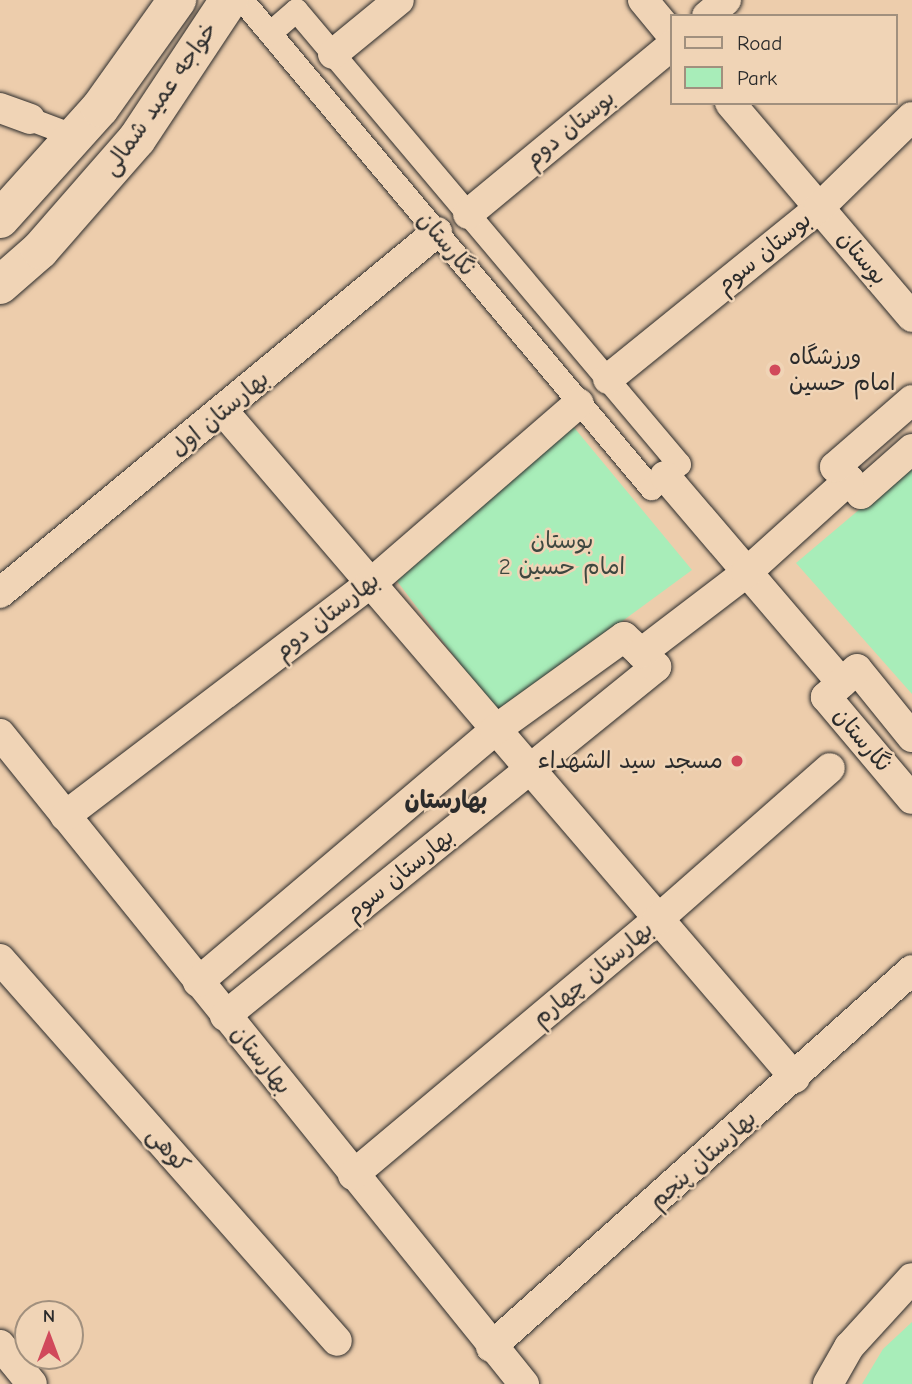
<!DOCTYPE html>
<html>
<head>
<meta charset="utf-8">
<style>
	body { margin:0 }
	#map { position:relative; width:912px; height:1384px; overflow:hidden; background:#edcdac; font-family:"Comic Neue","Playpen Sans Arabic",sans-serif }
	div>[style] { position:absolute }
	.green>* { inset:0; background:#a8edb9 }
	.roads { filter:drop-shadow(0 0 2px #2b2b2b) drop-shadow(0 0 2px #2b2b2b) }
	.pedestrian>* { height:23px; margin:-11.5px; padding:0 11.5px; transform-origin:11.5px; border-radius:11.5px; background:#f0d4b6 }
	.minor>* { height:30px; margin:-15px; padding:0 15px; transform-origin:15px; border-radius:15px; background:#f0d4b6 }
	.secondary>* { height:38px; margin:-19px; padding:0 19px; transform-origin:19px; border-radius:19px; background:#f0d4b6 }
	.dots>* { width:19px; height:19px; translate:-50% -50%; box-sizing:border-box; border:4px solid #f0d4b6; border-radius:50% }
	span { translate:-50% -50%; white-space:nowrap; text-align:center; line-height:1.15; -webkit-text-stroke:5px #f0d4b6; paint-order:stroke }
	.street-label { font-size:23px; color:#2b2b2b }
	.poi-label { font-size:23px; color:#2b2b2b }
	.left { translate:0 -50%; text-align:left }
	.right { translate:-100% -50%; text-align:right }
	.park-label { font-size:23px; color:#3e4840 }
	.neighbourhood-label { font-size:24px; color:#2b2b2b; font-weight:700 }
	.legend { position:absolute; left:670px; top:14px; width:228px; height:91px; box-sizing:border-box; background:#f0d4b6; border:2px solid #a1907e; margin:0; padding:9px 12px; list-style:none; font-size:21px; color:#2b2b2b }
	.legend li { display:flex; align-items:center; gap:14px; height:35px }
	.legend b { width:35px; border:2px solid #a1907e }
	.north { position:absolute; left:14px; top:1300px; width:70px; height:70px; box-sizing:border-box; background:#f0d4b6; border:2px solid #a1907e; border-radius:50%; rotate:0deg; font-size:19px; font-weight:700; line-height:28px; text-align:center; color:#2b2b2b }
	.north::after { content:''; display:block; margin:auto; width:24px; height:32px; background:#d1495b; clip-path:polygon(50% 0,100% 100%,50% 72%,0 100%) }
</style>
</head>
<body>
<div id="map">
	<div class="green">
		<i style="clip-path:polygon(572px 425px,692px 570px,497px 713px,397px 581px)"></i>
		<i style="clip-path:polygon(912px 465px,912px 694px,796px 563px)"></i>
		<i style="clip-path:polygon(912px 1322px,912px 1384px,862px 1384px,883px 1349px)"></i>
	</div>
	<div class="roads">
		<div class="pedestrian">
			<i style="left:242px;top:0;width:637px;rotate:50.03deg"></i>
			<i style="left:651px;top:488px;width:37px;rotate:-41deg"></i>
			<i style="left:679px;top:464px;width:594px;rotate:-130.15deg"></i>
			<i style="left:296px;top:10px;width:35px;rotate:139deg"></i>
			<i style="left:30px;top:119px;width:48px;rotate:20.7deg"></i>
		</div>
		<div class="minor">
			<i style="left:643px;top:0;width:45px;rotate:50.4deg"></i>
			<i style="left:707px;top:16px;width:25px;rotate:-40deg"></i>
			<i style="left:333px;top:54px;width:85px;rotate:-39.3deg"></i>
			<i style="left:730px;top:103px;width:281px;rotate:49.6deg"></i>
			<i style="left:0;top:108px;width:32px;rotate:20deg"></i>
			<i style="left:468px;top:214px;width:265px;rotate:-39.6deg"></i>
			<i style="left:608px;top:379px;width:272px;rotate:-39deg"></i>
			<i style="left:819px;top:208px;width:130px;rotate:-44.4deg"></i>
			<i style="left:224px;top:412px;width:877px;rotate:49.39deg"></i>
			<i style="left:665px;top:476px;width:272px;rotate:49.5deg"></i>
			<i style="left:849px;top:480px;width:18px;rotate:49deg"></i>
			<i style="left:861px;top:494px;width:68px;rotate:-41.4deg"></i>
			<i style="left:0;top:593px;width:567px;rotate:-39.56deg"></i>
			<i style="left:0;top:734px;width:835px;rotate:51.13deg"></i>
			<i style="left:912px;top:737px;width:87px;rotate:-129deg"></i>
			<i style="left:857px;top:669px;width:42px;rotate:137.9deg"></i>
			<i style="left:826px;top:697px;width:133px;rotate:49.9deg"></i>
			<i style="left:65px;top:816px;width:383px;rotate:-37.3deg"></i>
			<i style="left:370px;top:584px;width:276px;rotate:-40.9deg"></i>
			<i style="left:0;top:959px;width:509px;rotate:48.58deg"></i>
			<i style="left:198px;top:982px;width:390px;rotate:-40.3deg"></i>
			<i style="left:495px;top:730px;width:159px;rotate:-35.8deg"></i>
			<i style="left:624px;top:637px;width:23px;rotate:43deg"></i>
			<i style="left:225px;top:1016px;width:555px;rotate:-39deg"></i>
			<i style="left:656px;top:667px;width:21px;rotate:-137deg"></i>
			<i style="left:641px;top:653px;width:132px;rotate:-37.3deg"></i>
			<i style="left:746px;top:573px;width:139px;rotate:-42.1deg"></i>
			<i style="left:849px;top:480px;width:19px;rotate:-137deg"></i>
			<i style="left:835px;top:467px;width:102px;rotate:-41deg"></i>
			<i style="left:353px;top:1175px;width:397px;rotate:-40deg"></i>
			<i style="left:657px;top:920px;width:230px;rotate:-41.3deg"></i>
			<i style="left:0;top:1345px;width:50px;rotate:50.6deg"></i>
			<i style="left:491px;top:1347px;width:565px;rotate:-41.84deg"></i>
			<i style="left:828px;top:1384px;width:43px;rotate:-60.4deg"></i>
			<i style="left:849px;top:1347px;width:93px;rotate:-47.6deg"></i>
		</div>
		<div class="secondary">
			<i style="left:0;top:219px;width:149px;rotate:-48deg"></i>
			<i style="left:100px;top:108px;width:133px;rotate:-54.5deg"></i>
			<i style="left:0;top:285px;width:53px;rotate:-41.2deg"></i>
			<i style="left:40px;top:250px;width:147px;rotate:-48.9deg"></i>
			<i style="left:137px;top:139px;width:167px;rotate:-56.5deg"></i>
		</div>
	</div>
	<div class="dots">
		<i style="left:775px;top:370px;background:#d1495b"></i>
		<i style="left:737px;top:761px;background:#d1495b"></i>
	</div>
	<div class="street-label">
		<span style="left:160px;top:99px;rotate:-55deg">خواجه عمید شمالی</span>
		<span style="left:570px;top:129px;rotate:-39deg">بوستان دوم</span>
		<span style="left:446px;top:244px;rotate:50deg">نگارستان</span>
		<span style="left:764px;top:253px;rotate:-39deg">بوستان سوم</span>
		<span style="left:862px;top:258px;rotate:50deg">بوستان</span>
		<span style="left:220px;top:414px;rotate:-40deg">بهارستان اول</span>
		<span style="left:327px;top:616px;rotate:-38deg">بهارستان دوم</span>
		<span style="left:862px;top:740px;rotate:50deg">نگارستان</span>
		<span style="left:400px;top:875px;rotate:-39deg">بهارستان سوم</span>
		<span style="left:593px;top:974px;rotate:-40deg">بهارستان چهارم</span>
		<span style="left:261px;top:1060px;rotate:51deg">بهارستان</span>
		<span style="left:168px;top:1150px;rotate:49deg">کوهی</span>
		<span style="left:703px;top:1160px;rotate:-42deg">بهارستان پنجم</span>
	</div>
	<div class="poi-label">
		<span class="left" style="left:789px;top:370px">ورزشگاه<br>امام حسین</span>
		<span class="right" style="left:723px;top:761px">مسجد سید الشهداء</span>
	</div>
	<div class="park-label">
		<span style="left:562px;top:554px">بوستان<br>امام حسین 2</span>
	</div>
	<div class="neighbourhood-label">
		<span style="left:446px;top:801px">بهارستان</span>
	</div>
	<ul class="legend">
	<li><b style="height:9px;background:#f0d4b6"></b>Road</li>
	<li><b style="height:19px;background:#a8edb9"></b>Park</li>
	</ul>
	<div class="north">N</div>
</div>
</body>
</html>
